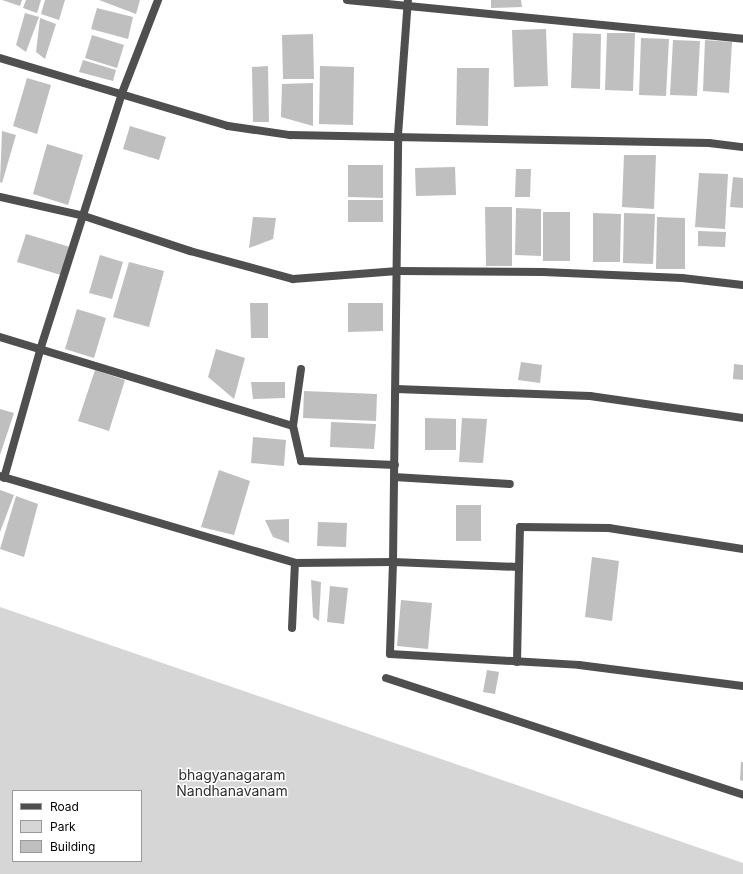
<!DOCTYPE html>
<html>
<head>
<meta charset="utf-8">
<style>
	body { margin:0 }
	#map { position:relative; width:743px; height:874px; overflow:hidden; background:#fff; font-family:Inter,sans-serif }
	div>[style] { position:absolute }
	.green>* { inset:0; background:#d6d6d6 }
	.building>* { inset:0; background:#bfbfbf }
	.street>* { height:8px; margin:-4px; padding:0 4px; transform-origin:4px; border-radius:4px; background:#4f4f4f }
	span { translate:-50% -50%; white-space:nowrap; text-align:center; line-height:1.15; -webkit-text-stroke:3px #fff; paint-order:stroke }
	.park-label { font-size:14px; color:#2d2d2d }
	.legend { position:absolute; left:12px; top:790px; width:130px; height:72px; box-sizing:border-box; background:#fff; border:1px solid #999; margin:0; padding:5px 7px; list-style:none; font-size:12px; color:#000 }
	.legend li { display:flex; align-items:center; gap:8px; height:20px }
	.legend b { width:20px; border:1px solid #999 }
</style>
</head>
<body>
<div id="map">
	<div class="green">
		<i style="clip-path:polygon(evenodd,0 607px,743px 863px,743px 874px,0 874px,0 607px,13px 791px,141px 791px,141px 861px,13px 861px,13px 791px)"></i>
	</div>
	<div class="building">
		<i style="clip-path:polygon(2px 0,22px 0,20px 6px)"></i>
		<i style="clip-path:polygon(26px 0,41px 0,37px 13px,23px 8px)"></i>
		<i style="clip-path:polygon(45px 0,65px 0,59px 20px,41px 14px)"></i>
		<i style="clip-path:polygon(99px 0,140px 0,136px 14px)"></i>
		<i style="clip-path:polygon(491px 0,521px 0,522px 7px,491px 8px)"></i>
		<i style="clip-path:polygon(97px 8px,133px 17px,128px 39px,91px 29px)"></i>
		<i style="clip-path:polygon(25px 13px,39px 17px,26px 52px,16px 45px)"></i>
		<i style="clip-path:polygon(40px 18px,56px 24px,45px 59px,36px 52px)"></i>
		<i style="clip-path:polygon(546px 29px,548px 86px,514px 87px,512px 30px)"></i>
		<i style="clip-path:polygon(573px 33px,601px 34px,600px 89px,571px 88px)"></i>
		<i style="clip-path:polygon(607px 33px,635px 33px,633px 91px,605px 90px)"></i>
		<i style="clip-path:polygon(313px 34px,314px 79px,283px 79px,282px 35px)"></i>
		<i style="clip-path:polygon(92px 35px,124px 45px,117px 68px,85px 58px)"></i>
		<i style="clip-path:polygon(641px 38px,669px 39px,666px 96px,639px 95px)"></i>
		<i style="clip-path:polygon(673px 40px,700px 41px,697px 96px,670px 95px)"></i>
		<i style="clip-path:polygon(705px 40px,732px 42px,729px 93px,703px 91px)"></i>
		<i style="clip-path:polygon(83px 60px,116px 70px,113px 81px,79px 72px)"></i>
		<i style="clip-path:polygon(268px 66px,269px 122px,253px 122px,252px 67px)"></i>
		<i style="clip-path:polygon(320px 66px,354px 67px,353px 125px,319px 124px)"></i>
		<i style="clip-path:polygon(457px 68px,489px 68px,488px 126px,456px 125px)"></i>
		<i style="clip-path:polygon(27px 78px,51px 85px,37px 134px,13px 126px)"></i>
		<i style="clip-path:polygon(313px 83px,313px 126px,281px 117px,282px 84px)"></i>
		<i style="clip-path:polygon(130px 126px,166px 137px,159px 160px,123px 149px)"></i>
		<i style="clip-path:polygon(2px 131px,16px 135px,2px 183px,0 182px)"></i>
		<i style="clip-path:polygon(47px 144px,83px 155px,68px 205px,33px 194px)"></i>
		<i style="clip-path:polygon(624px 155px,656px 155px,654px 209px,622px 207px)"></i>
		<i style="clip-path:polygon(348px 165px,383px 165px,383px 198px,348px 197px)"></i>
		<i style="clip-path:polygon(455px 167px,456px 195px,416px 196px,415px 168px)"></i>
		<i style="clip-path:polygon(516px 169px,531px 169px,530px 197px,515px 197px)"></i>
		<i style="clip-path:polygon(699px 173px,728px 174px,725px 229px,695px 227px)"></i>
		<i style="clip-path:polygon(733px 177px,743px 178px,743px 208px,730px 207px)"></i>
		<i style="clip-path:polygon(348px 200px,383px 200px,383px 222px,348px 222px)"></i>
		<i style="clip-path:polygon(485px 207px,512px 207px,512px 266px,486px 266px)"></i>
		<i style="clip-path:polygon(516px 208px,541px 209px,541px 256px,515px 255px)"></i>
		<i style="clip-path:polygon(543px 212px,570px 212px,570px 261px,543px 261px)"></i>
		<i style="clip-path:polygon(593px 213px,621px 214px,620px 262px,593px 262px)"></i>
		<i style="clip-path:polygon(624px 213px,655px 214px,653px 264px,623px 263px)"></i>
		<i style="clip-path:polygon(253px 217px,276px 218px,273px 239px,249px 248px)"></i>
		<i style="clip-path:polygon(657px 217px,685px 218px,685px 269px,656px 269px)"></i>
		<i style="clip-path:polygon(698px 231px,726px 232px,725px 247px,698px 246px)"></i>
		<i style="clip-path:polygon(26px 234px,70px 247px,61px 275px,17px 262px)"></i>
		<i style="clip-path:polygon(100px 255px,123px 262px,112px 299px,89px 293px)"></i>
		<i style="clip-path:polygon(129px 262px,164px 271px,149px 327px,113px 317px)"></i>
		<i style="clip-path:polygon(250px 303px,268px 303px,268px 338px,251px 338px)"></i>
		<i style="clip-path:polygon(348px 303px,383px 303px,383px 331px,348px 332px)"></i>
		<i style="clip-path:polygon(77px 309px,106px 318px,94px 358px,65px 349px)"></i>
		<i style="clip-path:polygon(216px 349px,245px 358px,234px 399px,208px 377px)"></i>
		<i style="clip-path:polygon(521px 362px,542px 365px,540px 383px,518px 380px)"></i>
		<i style="clip-path:polygon(734px 364px,743px 365px,743px 380px,733px 379px)"></i>
		<i style="clip-path:polygon(95px 370px,125px 380px,109px 431px,78px 421px)"></i>
		<i style="clip-path:polygon(251px 382px,285px 382px,285px 398px,253px 399px)"></i>
		<i style="clip-path:polygon(304px 391px,377px 394px,376px 421px,303px 418px)"></i>
		<i style="clip-path:polygon(0 409px,14px 413px,0 455px)"></i>
		<i style="clip-path:polygon(425px 418px,456px 419px,456px 450px,425px 450px)"></i>
		<i style="clip-path:polygon(462px 418px,487px 419px,483px 463px,459px 462px)"></i>
		<i style="clip-path:polygon(331px 422px,376px 424px,374px 449px,330px 447px)"></i>
		<i style="clip-path:polygon(253px 437px,286px 440px,284px 466px,251px 463px)"></i>
		<i style="clip-path:polygon(219px 470px,250px 481px,234px 535px,201px 527px)"></i>
		<i style="clip-path:polygon(0 490px,14px 495px,0 532px)"></i>
		<i style="clip-path:polygon(16px 496px,38px 504px,24px 557px,0 549px)"></i>
		<i style="clip-path:polygon(456px 505px,481px 505px,481px 541px,456px 541px)"></i>
		<i style="clip-path:polygon(289px 519px,289px 543px,273px 537px,265px 520px)"></i>
		<i style="clip-path:polygon(318px 522px,347px 523px,346px 547px,317px 546px)"></i>
		<i style="clip-path:polygon(592px 557px,619px 561px,612px 621px,585px 617px)"></i>
		<i style="clip-path:polygon(311px 580px,321px 582px,319px 621px,313px 617px)"></i>
		<i style="clip-path:polygon(330px 586px,348px 588px,344px 624px,327px 622px)"></i>
		<i style="clip-path:polygon(401px 600px,432px 603px,428px 649px,397px 646px)"></i>
		<i style="clip-path:polygon(487px 670px,499px 672px,495px 694px,483px 692px)"></i>
		<i style="clip-path:polygon(741px 762px,743px 762px,743px 781px,740px 780px)"></i>
	</div>
	<div class="street">
		<i style="left:347px;top:0;width:398px;rotate:5.6deg"></i>
		<i style="left:0;top:58px;width:238px;rotate:16.6deg"></i>
		<i style="left:228px;top:126px;width:63px;rotate:8.3deg"></i>
		<i style="left:290px;top:135px;width:419px;rotate:1.1deg"></i>
		<i style="left:709px;top:143px;width:34px;rotate:7deg"></i>
		<i style="left:0;top:197px;width:86px;rotate:12.7deg"></i>
		<i style="left:84px;top:216px;width:112px;rotate:18.3deg"></i>
		<i style="left:190px;top:251px;width:107px;rotate:15.2deg"></i>
		<i style="left:293px;top:279px;width:105px;rotate:-4.4deg"></i>
		<i style="left:398px;top:271px;width:145px;rotate:0.4deg"></i>
		<i style="left:543px;top:272px;width:139px;rotate:2.5deg"></i>
		<i style="left:682px;top:278px;width:61px;rotate:6.5deg"></i>
		<i style="left:0;top:337px;width:306px;rotate:16.9deg"></i>
		<i style="left:301px;top:369px;width:58px;rotate:98deg"></i>
		<i style="left:293px;top:426px;width:36px;rotate:77deg"></i>
		<i style="left:301px;top:461px;width:94px;rotate:2.4deg"></i>
		<i style="left:396px;top:389px;width:194px;rotate:2.1deg"></i>
		<i style="left:590px;top:396px;width:155px;rotate:8.2deg"></i>
		<i style="left:0;top:476px;width:308px;rotate:16.4deg"></i>
		<i style="left:295px;top:563px;width:98px;rotate:-0.6deg"></i>
		<i style="left:393px;top:562px;width:427px;rotate:-89.3deg"></i>
		<i style="left:398px;top:135px;width:135px;rotate:-85.8deg"></i>
		<i style="left:394px;top:477px;width:116px;rotate:3.5deg"></i>
		<i style="left:4px;top:478px;width:136px;rotate:-74.2deg"></i>
		<i style="left:41px;top:347px;width:267px;rotate:-72.3deg"></i>
		<i style="left:122px;top:93px;width:100px;rotate:-68.8deg"></i>
		<i style="left:743px;top:549px;width:136px;rotate:-171.1deg"></i>
		<i style="left:609px;top:528px;width:89px;rotate:-179.4deg"></i>
		<i style="left:520px;top:527px;width:40px;rotate:91.4deg"></i>
		<i style="left:519px;top:567px;width:126px;rotate:-177.7deg"></i>
		<i style="left:393px;top:562px;width:92px;rotate:91.9deg"></i>
		<i style="left:390px;top:654px;width:189px;rotate:3.3deg"></i>
		<i style="left:579px;top:665px;width:165px;rotate:7.3deg"></i>
		<i style="left:292px;top:628px;width:65px;rotate:-87.4deg"></i>
		<i style="left:517px;top:662px;width:95px;rotate:-88.8deg"></i>
		<i style="left:386px;top:678px;width:376px;rotate:18.1deg"></i>
	</div>
	<div class="park-label">
		<span style="left:232px;top:783px">bhagyanagaram<br>Nandhanavanam</span>
	</div>
	<ul class="legend">
	<li><b style="height:5px;background:#4f4f4f"></b>Road</li>
	<li><b style="height:11px;background:#d6d6d6"></b>Park</li>
	<li><b style="height:11px;background:#bfbfbf"></b>Building</li>
	</ul>
</div>
</body>
</html>
